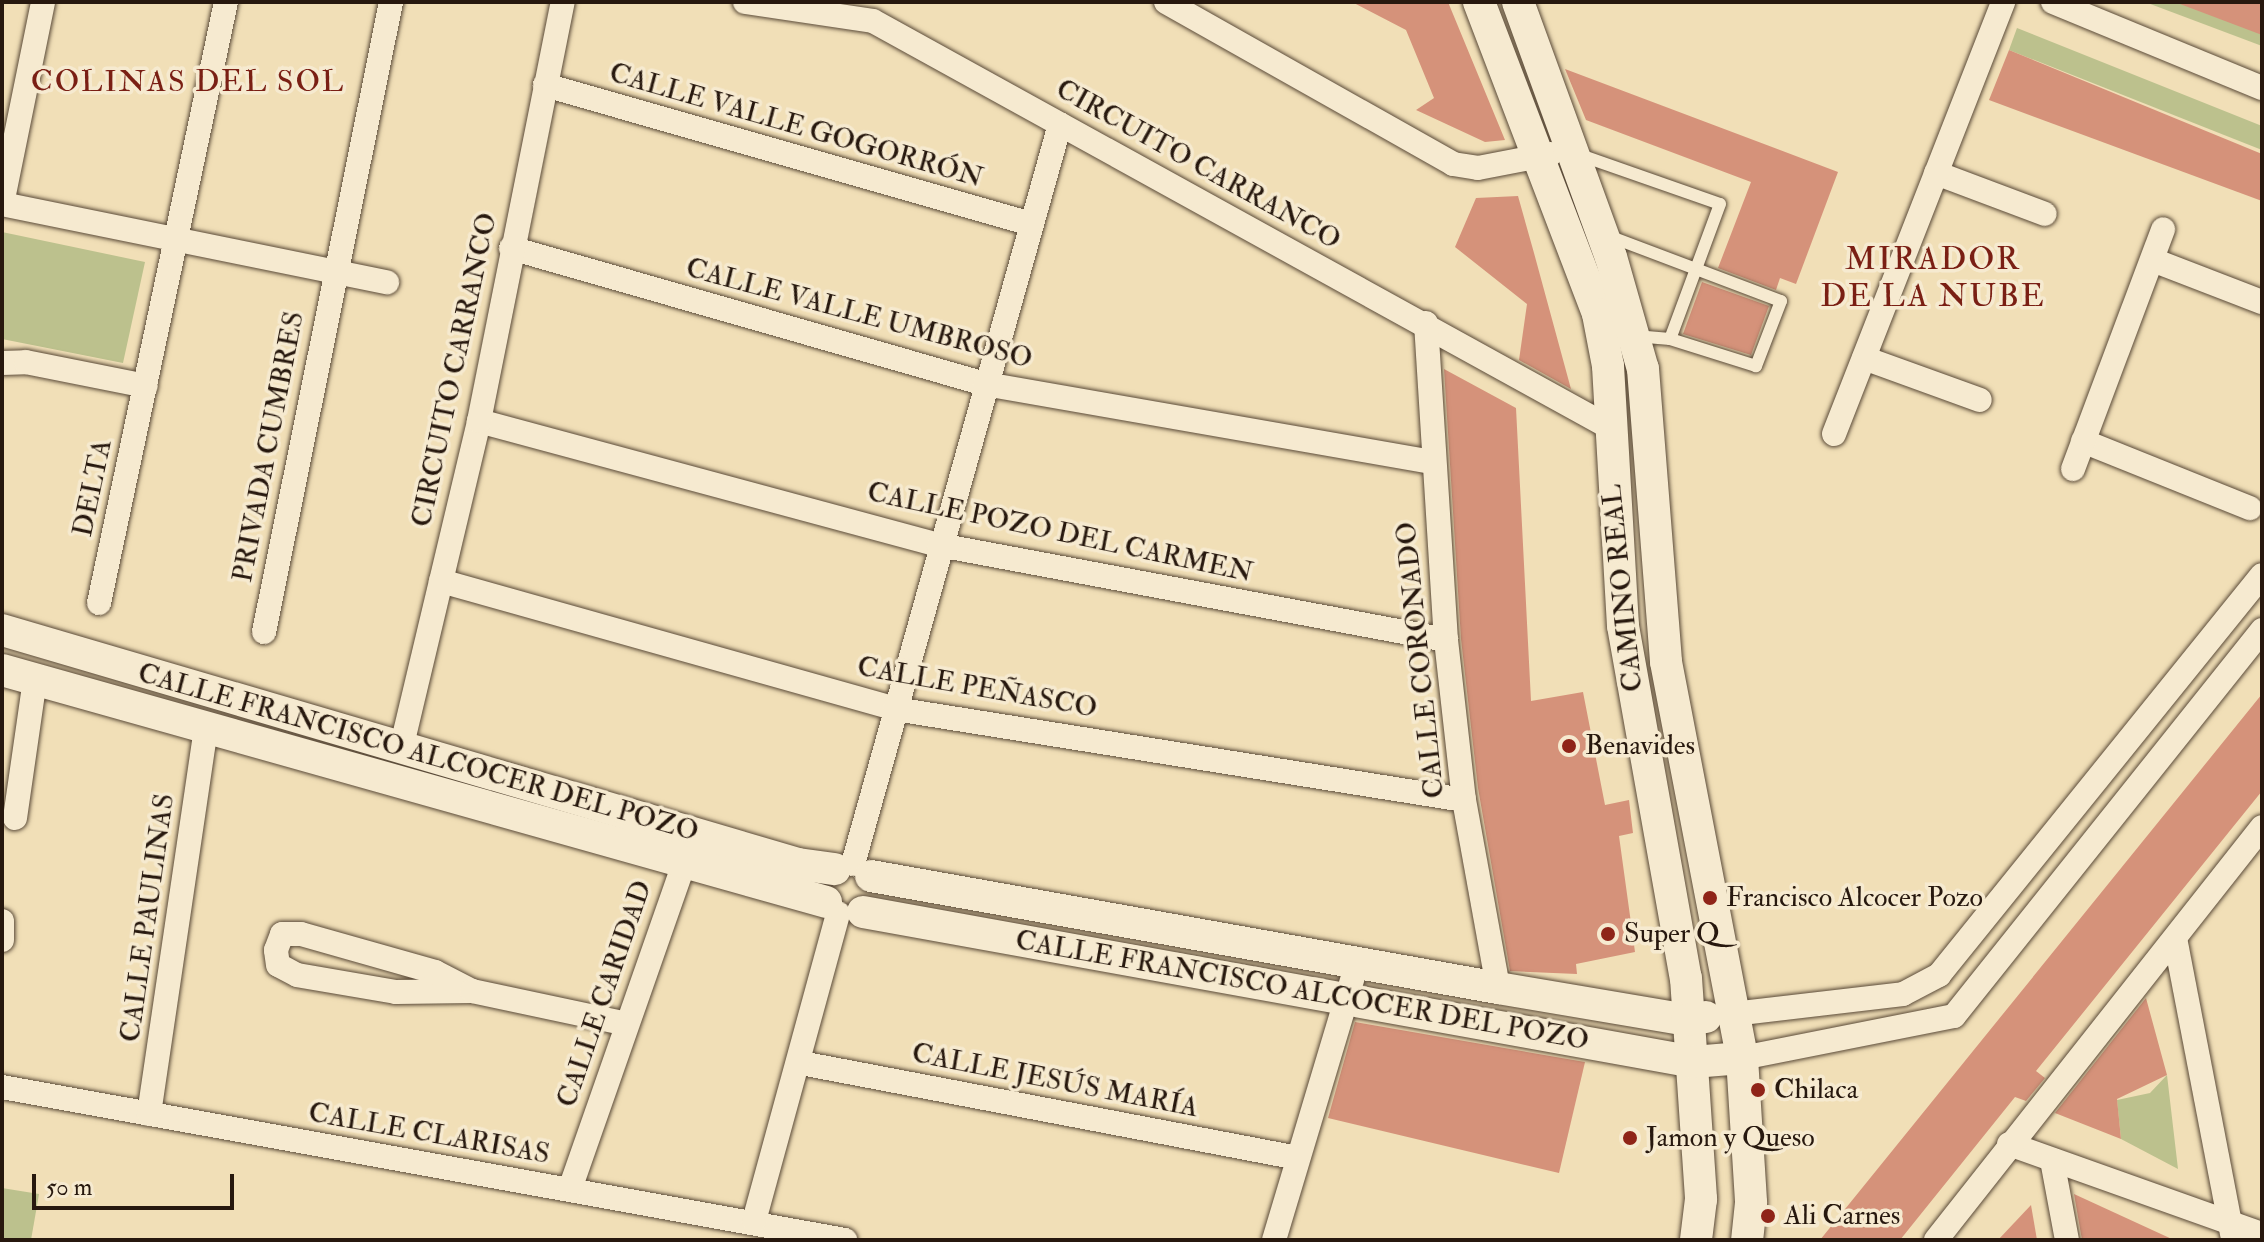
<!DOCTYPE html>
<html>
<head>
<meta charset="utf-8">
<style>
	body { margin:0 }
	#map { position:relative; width:2264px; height:1242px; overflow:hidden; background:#f1dfb7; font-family:"IM FELL Double Pica",serif }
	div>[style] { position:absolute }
	.green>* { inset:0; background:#bcc18d }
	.building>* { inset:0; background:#d5927a }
	.roads { filter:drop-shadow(0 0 2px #5a4a38) drop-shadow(0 0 2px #5a4a38) }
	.service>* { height:12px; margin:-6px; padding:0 6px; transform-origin:6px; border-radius:6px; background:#f6ead0 }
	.minor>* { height:24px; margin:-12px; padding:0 12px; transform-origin:12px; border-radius:12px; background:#f6ead0 }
	.tertiary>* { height:32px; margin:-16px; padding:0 16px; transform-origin:16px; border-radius:16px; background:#f6ead0 }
	.dots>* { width:22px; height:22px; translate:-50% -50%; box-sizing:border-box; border:4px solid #f6ead0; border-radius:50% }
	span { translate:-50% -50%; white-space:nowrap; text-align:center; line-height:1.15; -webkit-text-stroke:7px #f6ead0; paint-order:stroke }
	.street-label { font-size:28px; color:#27180e }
	.poi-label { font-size:28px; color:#27180e }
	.left { translate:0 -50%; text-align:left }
	.neighbourhood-label { font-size:30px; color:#7a1f14; letter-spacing:2px }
	.quarter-label { font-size:32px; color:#7a1f14; letter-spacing:2px }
	.frame { position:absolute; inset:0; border:4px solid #27180e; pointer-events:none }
	.scale { position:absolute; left:32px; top:1174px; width:202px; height:36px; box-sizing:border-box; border:4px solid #27180e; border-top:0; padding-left:10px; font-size:24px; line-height:28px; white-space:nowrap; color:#27180e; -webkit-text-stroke:6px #f6ead0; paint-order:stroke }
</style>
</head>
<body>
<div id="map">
	<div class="green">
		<i style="clip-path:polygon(2145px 2px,2191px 2px,2262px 29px,2262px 46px)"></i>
		<i style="clip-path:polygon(2017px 28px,2262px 126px,2262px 150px,2009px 50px)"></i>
		<i style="clip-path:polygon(2px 232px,145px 262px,123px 363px,2px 339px)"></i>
		<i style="clip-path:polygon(2167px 1075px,2178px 1169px,2121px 1139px,2117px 1100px,2150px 1093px)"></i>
		<i style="clip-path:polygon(2px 1188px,39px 1194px,31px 1240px,2px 1240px)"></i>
	</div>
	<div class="building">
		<i style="clip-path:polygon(1352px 2px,1448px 2px,1505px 140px,1485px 142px,1416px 110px,1434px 98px,1406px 30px)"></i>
		<i style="clip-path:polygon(2180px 2px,2262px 2px,2262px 35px,2180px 4px)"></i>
		<i style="clip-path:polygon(2009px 50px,2262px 154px,2262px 201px,1989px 100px)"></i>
		<i style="clip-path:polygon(1565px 69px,1838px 172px,1796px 284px,1780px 278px,1776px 290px,1718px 268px,1751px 182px,1586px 120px)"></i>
		<i style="clip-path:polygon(1518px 196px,1534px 253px,1571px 389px,1519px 360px,1527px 304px,1455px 247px,1476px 198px)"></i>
		<i style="clip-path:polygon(1702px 282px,1769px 306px,1751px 355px,1683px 334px)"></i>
		<i style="clip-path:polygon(1444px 369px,1516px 408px,1531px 701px,1583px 692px,1605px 805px,1629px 800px,1633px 833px,1619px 836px,1635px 952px,1576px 964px,1577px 974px,1510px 971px,1478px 788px,1461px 639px)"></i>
		<i style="clip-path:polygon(2262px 694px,2262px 791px,2036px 1071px,2045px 1078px,2026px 1101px,2015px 1097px,1900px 1240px,1820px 1240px)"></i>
		<i style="clip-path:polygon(2146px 998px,2167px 1075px,2117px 1099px,2121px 1139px,2055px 1113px)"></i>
		<i style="clip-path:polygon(1355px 1022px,1585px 1062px,1559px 1173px,1328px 1118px)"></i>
		<i style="clip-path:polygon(2074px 1194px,2174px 1240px,2082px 1240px)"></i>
		<i style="clip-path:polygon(2031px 1205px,2037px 1240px,1998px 1240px)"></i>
	</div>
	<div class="roads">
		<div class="service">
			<i style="left:1580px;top:155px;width:148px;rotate:19.3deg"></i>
			<i style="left:1720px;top:204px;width:144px;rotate:110.3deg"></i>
			<i style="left:1670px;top:339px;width:35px;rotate:-175deg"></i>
			<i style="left:1606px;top:235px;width:187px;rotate:20.7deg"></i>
			<i style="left:1781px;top:301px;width:70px;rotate:111deg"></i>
			<i style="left:1756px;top:366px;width:90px;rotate:-162.6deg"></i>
		</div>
		<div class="minor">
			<i style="left:745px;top:2px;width:129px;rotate:8.4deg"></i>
			<i style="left:873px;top:21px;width:838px;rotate:28.89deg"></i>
			<i style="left:1166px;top:2px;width:330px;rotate:29.4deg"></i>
			<i style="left:1453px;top:164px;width:25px;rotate:9deg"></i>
			<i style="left:1478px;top:168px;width:74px;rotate:-10.9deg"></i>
			<i style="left:2053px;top:2px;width:226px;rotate:22.4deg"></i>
			<i style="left:545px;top:85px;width:505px;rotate:15.96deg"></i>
			<i style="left:1936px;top:173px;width:116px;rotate:20.6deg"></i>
			<i style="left:2px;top:204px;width:393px;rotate:11.5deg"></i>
			<i style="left:2px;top:204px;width:206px;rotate:-78.5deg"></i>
			<i style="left:511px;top:248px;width:493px;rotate:16deg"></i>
			<i style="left:985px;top:384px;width:454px;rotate:9.9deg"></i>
			<i style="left:2153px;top:260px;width:117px;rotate:21.1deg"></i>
			<i style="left:1426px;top:323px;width:318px;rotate:86.4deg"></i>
			<i style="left:1446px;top:640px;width:161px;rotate:83.6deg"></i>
			<i style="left:1464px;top:800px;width:191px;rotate:79.7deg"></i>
			<i style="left:1864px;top:358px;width:123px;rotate:19.9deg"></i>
			<i style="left:2px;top:363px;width:24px;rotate:-2deg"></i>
			<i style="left:26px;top:362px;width:122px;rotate:11.3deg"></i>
			<i style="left:479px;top:421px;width:476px;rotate:15.1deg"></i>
			<i style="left:939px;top:545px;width:516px;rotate:10.61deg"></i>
			<i style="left:1834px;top:434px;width:464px;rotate:-68.6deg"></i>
			<i style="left:2083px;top:441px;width:180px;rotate:21.9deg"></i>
			<i style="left:2073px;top:469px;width:256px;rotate:-69.4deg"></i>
			<i style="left:441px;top:581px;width:472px;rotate:15.7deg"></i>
			<i style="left:895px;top:709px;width:576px;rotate:9.09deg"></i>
			<i style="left:99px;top:603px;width:614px;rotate:-78.07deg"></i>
			<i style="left:264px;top:632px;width:643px;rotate:-78.6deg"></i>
			<i style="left:401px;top:749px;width:337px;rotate:-76.6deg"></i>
			<i style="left:479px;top:421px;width:427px;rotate:-78.7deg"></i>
			<i style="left:15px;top:818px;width:139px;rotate:-81.8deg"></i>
			<i style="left:853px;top:864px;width:768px;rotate:-74.37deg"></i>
			<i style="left:2px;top:921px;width:19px;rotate:90deg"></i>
			<i style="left:2176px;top:943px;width:302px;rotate:79.1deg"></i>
			<i style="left:472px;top:991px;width:76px;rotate:179.2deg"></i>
			<i style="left:396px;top:992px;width:100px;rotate:-170.3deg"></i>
			<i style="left:297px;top:975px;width:21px;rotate:-152deg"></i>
			<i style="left:278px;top:965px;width:15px;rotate:-98deg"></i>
			<i style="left:276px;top:950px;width:17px;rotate:-69deg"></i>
			<i style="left:282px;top:934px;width:19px"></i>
			<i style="left:301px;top:934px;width:139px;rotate:15.8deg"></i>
			<i style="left:435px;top:972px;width:42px;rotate:27.2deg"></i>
			<i style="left:472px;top:991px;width:154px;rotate:12deg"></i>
			<i style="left:1733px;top:1014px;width:171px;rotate:-6.7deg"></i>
			<i style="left:1903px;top:994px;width:41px;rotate:-27.8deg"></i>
			<i style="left:1939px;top:975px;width:514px;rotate:-51.08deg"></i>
			<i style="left:1742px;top:1058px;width:216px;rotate:-11.2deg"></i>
			<i style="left:1954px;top:1016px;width:494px;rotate:-51.4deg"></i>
			<i style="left:801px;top:1063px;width:506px;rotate:10.82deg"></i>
			<i style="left:2px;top:1087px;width:857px;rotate:10.29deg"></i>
			<i style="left:149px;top:1114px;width:388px;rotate:-81.6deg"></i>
			<i style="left:2009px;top:1144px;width:269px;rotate:19.6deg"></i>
			<i style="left:2052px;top:1160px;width:81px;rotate:79.4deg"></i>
			<i style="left:570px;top:1189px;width:342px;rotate:-70.7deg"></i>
			<i style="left:754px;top:1221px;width:319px;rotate:-74.7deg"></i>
			<i style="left:1274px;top:1240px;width:289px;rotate:-73.3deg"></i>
			<i style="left:1936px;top:1240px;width:526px;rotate:-51.71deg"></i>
		</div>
		<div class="tertiary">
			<i style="left:1479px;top:2px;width:334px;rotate:69.1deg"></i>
			<i style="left:1598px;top:314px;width:53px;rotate:79.1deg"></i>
			<i style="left:1608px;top:366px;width:260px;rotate:86.7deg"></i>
			<i style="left:1623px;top:626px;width:358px;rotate:79.9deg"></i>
			<i style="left:1686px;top:978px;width:222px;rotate:86.1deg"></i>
			<i style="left:1701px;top:1199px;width:41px;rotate:97deg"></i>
			<i style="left:1518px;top:2px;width:271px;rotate:70deg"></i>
			<i style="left:1611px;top:257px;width:116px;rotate:74.1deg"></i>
			<i style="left:1643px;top:369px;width:294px;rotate:85.5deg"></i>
			<i style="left:1666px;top:662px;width:403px;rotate:79.1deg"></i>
			<i style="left:1742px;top:1058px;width:145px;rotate:86.4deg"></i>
			<i style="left:1751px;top:1203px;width:37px;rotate:96deg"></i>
			<i style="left:2px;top:630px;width:830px;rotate:16.38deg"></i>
			<i style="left:798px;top:864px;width:37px;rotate:8deg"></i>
			<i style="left:2px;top:670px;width:856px;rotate:15.72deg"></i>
			<i style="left:871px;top:876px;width:637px;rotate:10.13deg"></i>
			<i style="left:1498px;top:988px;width:192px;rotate:9.6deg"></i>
			<i style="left:1687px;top:1020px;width:19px;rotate:-9deg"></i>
			<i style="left:863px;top:912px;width:843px;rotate:10.24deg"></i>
			<i style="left:1693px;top:1062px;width:49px;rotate:-4.7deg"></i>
		</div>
	</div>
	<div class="dots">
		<i style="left:1569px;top:746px;background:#8f2418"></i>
		<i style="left:1710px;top:898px;background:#8f2418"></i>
		<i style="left:1608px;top:934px;background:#8f2418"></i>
		<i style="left:1758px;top:1090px;background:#8f2418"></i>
		<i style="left:1630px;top:1138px;background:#8f2418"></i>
		<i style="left:1768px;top:1216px;background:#8f2418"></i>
	</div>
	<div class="street-label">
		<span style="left:796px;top:126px;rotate:16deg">CALLE VALLE GOGORRÓN</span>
		<span style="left:1198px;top:165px;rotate:29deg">CIRCUITO CARRANCO</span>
		<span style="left:859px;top:314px;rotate:15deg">CALLE VALLE UMBROSO</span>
		<span style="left:455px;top:370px;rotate:-78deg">CIRCUITO CARRANCO</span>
		<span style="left:269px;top:447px;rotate:-79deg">PRIVADA CUMBRES</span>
		<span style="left:93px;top:488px;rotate:-78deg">DELTA</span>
		<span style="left:1060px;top:533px;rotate:12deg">CALLE POZO DEL CARMEN</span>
		<span style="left:1623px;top:588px;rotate:-96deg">CAMINO REAL</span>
		<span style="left:1421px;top:660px;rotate:-96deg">CALLE CORONADO</span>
		<span style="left:977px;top:688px;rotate:10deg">CALLE PEÑASCO</span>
		<span style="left:418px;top:753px;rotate:16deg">CALLE FRANCISCO ALCOCER DEL POZO</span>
		<span style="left:148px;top:918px;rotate:-82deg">CALLE PAULINAS</span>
		<span style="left:1302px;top:991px;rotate:10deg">CALLE FRANCISCO ALCOCER DEL POZO</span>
		<span style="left:605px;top:994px;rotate:-71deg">CALLE CARIDAD</span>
		<span style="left:1055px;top:1081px;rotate:11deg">CALLE JESÚS MARÍA</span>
		<span style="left:429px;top:1134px;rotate:10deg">CALLE CLARISAS</span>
	</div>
	<div class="poi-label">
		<span class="left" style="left:1585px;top:746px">Benavides</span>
		<span class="left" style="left:1726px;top:898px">Francisco Alcocer Pozo</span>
		<span class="left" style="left:1624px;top:934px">Super Q</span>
		<span class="left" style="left:1774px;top:1090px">Chilaca</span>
		<span class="left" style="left:1646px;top:1138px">Jamon y Queso</span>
		<span class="left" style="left:1784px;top:1216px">Ali Carnes</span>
	</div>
	<div class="neighbourhood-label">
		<span style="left:188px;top:82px">COLINAS DEL SOL</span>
	</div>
	<div class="quarter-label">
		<span style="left:1933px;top:278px">MIRADOR<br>DE LA NUBE</span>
	</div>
	<div class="frame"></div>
	<div class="scale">50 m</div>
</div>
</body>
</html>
